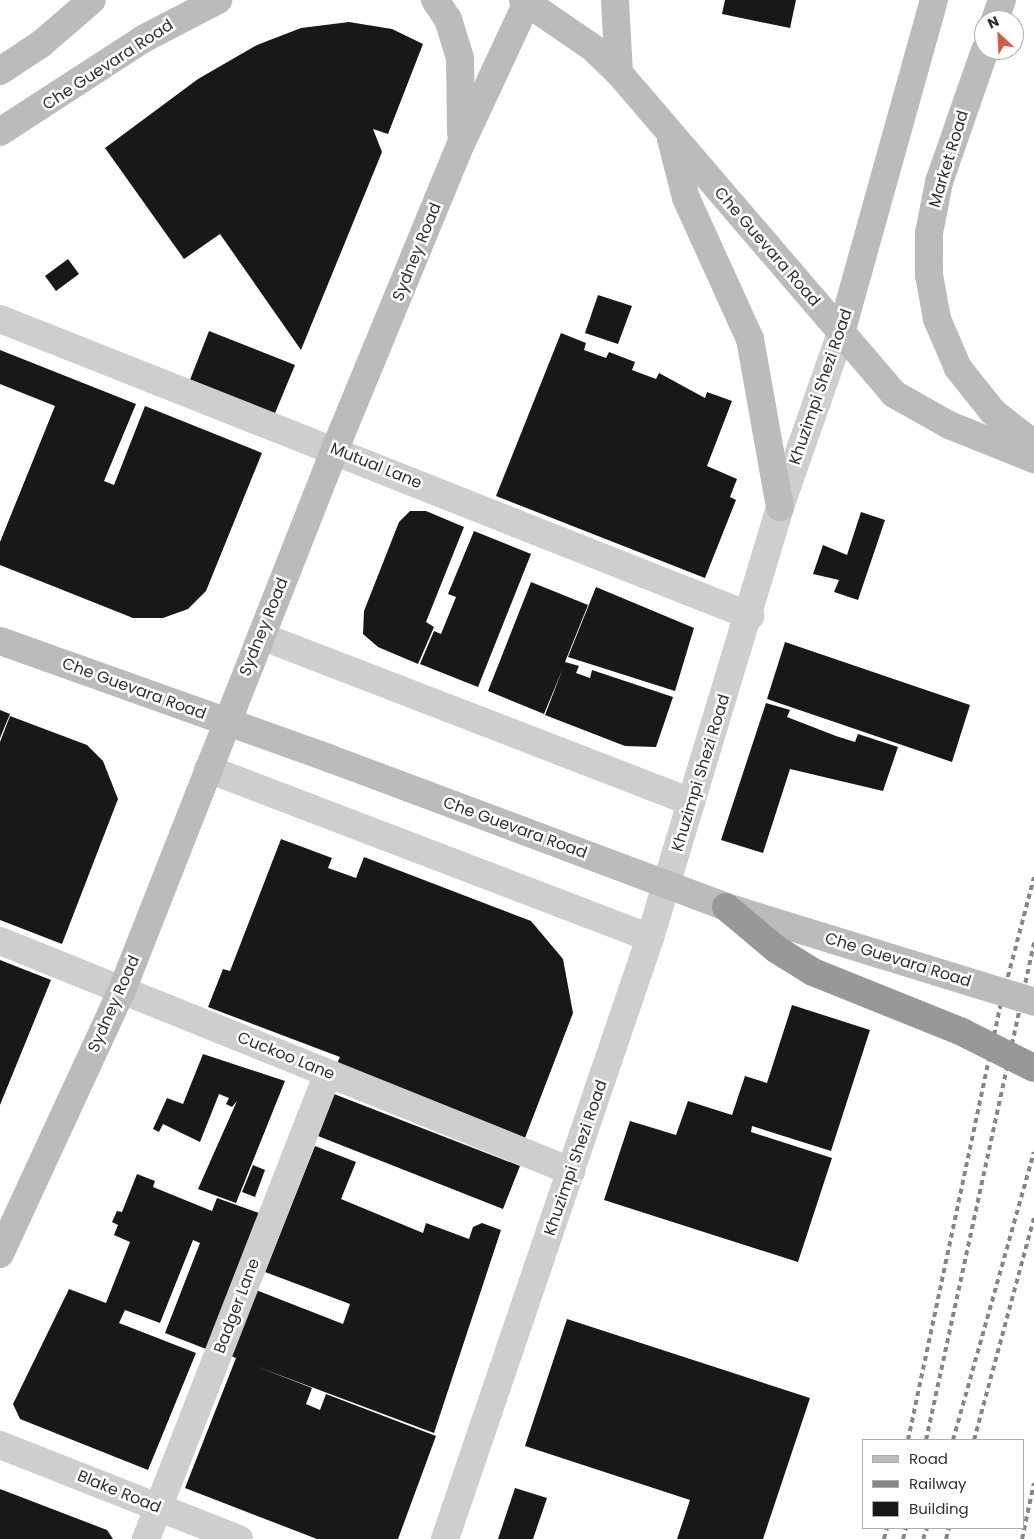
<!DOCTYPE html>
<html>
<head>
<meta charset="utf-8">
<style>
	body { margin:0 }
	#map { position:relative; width:1034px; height:1539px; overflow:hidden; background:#fff; font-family:Poppins,sans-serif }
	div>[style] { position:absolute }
	.building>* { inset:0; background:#181818 }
	.minor>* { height:28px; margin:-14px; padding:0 14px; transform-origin:14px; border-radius:14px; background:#cecece }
	.tertiary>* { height:28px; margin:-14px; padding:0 14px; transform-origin:14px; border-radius:14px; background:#cecece }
	.secondary>* { height:28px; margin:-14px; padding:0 14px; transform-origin:14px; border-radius:14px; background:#bbb }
	.rail>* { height:4px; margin-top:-2px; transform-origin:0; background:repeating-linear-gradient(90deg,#868686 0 5px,transparent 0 9px) }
	.secondary-bridge>* { height:28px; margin:-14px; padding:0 14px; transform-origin:14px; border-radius:14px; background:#bbb }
	.motorway-bridge>* { height:28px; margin:-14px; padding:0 14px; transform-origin:14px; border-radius:14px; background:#989898 }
	span { translate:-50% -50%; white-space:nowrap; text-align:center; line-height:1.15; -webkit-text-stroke:5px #fff; paint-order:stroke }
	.street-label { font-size:16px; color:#313131 }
	.legend { position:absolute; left:862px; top:1439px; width:162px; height:90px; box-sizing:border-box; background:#fff; border:1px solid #adadad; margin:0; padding:6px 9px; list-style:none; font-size:15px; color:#313131 }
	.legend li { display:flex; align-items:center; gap:10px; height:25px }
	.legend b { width:25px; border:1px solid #adadad }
	.north { position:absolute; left:974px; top:10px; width:50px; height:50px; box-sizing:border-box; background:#fff; border:1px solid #adadad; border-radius:50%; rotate:335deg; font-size:14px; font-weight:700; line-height:20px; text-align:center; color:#313131 }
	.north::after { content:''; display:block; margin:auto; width:18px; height:22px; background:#d15c4a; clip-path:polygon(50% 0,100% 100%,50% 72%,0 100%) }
</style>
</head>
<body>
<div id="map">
	<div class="building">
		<i style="clip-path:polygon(725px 0,796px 0,790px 28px,722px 14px)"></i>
		<i style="clip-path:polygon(349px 22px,392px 29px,423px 44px,388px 134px,373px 129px,382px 152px,301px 350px,220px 234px,184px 259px,105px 148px,198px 79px,257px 45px,301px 28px)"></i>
		<i style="clip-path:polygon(68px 259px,79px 274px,56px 291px,45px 276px)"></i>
		<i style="clip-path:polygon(598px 295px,632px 306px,618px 344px,585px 333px)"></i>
		<i style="clip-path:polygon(209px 331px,295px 365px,273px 418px,188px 385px)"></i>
		<i style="clip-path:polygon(561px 333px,586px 343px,584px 350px,606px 358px,609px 352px,635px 362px,632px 370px,656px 379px,659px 373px,705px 398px,707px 392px,732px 401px,707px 466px,737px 479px,730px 497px,736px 500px,705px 578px,496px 496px)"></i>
		<i style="clip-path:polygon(0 350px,136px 404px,104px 481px,114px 485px,145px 406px,262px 453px,206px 591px,188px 609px,163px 618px,133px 618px,0 565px,0 542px,55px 406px,0 384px)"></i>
		<i style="clip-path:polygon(410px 511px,426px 511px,464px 527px,426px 622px,434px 627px,418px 664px,378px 647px,363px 634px,364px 611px,399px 522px)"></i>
		<i style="clip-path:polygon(861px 512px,885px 520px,858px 600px,834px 592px,839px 580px,813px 574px,823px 545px,847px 555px)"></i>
		<i style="clip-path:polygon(474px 531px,531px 554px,478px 687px,420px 664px,434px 631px,441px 634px,456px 597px,448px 594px)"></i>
		<i style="clip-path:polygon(531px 582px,588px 605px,565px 662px,579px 666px,576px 673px,590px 678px,592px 670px,673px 697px,656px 747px,625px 746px,545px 715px,563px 668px,544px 714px,488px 691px)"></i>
		<i style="clip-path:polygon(596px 587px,694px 628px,675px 691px,568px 657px)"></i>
		<i style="clip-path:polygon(785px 642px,970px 705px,952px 762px,767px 699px)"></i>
		<i style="clip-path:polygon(766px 703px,790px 710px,787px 717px,836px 736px,855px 742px,858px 734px,898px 747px,883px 791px,790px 769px,763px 853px,721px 840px)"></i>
		<i style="clip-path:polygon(0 710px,10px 714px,0 738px)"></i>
		<i style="clip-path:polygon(10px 716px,87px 745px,103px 761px,118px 799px,62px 944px,0 920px,0 742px)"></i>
		<i style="clip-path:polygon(281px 839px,332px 858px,328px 868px,356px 878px,364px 857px,531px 921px,563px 959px,573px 1013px,525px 1138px,336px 1066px,340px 1057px,208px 1007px,223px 969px,230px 971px)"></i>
		<i style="clip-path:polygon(0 960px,51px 980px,0 1105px)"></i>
		<i style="clip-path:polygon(792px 1005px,870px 1030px,831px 1151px,752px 1126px,751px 1132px,832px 1158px,798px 1262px,604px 1200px,630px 1121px,676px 1135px,688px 1101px,732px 1115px,745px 1076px,767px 1083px)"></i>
		<i style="clip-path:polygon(203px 1054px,285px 1081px,236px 1203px,198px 1189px,237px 1101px,232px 1107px,226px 1104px,229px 1098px,219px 1094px,200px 1142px,163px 1124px,159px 1132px,153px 1129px,167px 1098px,183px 1104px)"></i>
		<i style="clip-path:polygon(334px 1094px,520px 1166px,503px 1209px,318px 1136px)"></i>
		<i style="clip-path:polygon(315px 1146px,356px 1162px,341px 1199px,423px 1233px,426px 1223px,469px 1239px,473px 1227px,482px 1223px,501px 1230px,434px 1433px,250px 1364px,312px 1388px,306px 1404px,320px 1410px,326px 1394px,436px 1436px,398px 1539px,317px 1539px,185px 1488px,236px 1358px,231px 1356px,256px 1290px,343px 1324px,350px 1304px,265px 1272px)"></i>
		<i style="clip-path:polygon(253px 1165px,265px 1170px,255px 1197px,242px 1192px)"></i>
		<i style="clip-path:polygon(137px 1174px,155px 1181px,153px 1187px,212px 1211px,217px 1198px,259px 1213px,206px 1349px,165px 1333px,200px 1243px,193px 1240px,160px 1323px,125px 1310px,119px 1323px,196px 1353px,148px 1470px,20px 1419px,13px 1404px,69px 1289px,106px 1303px,130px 1242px,114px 1235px,118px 1225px,112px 1222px,117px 1211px,122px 1212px)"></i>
		<i style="clip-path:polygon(567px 1319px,810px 1398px,763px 1539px,677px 1539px,690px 1500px,525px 1446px)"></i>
		<i style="clip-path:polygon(515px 1488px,547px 1498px,533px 1539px,498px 1539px)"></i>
		<i style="clip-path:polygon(0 1489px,107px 1530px,113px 1539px,0 1539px)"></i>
	</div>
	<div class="minor">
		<i style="left:0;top:319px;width:807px;rotate:21.6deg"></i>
		<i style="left:261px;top:636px;width:461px;rotate:21.1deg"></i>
		<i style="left:208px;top:769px;width:473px;rotate:20.9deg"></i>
		<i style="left:0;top:941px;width:616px;rotate:21.94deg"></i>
		<i style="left:0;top:1445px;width:257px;rotate:21.5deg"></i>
		<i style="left:146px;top:1539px;width:500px;rotate:-68.67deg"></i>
	</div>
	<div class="tertiary">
		<i style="left:445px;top:1539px;width:635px;rotate:-71.17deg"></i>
		<i style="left:650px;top:938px;width:450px;rotate:-73.2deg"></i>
		<i style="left:780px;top:507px;width:184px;rotate:-70.7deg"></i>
	</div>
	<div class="secondary">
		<i style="left:435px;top:0;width:23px;rotate:56deg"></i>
		<i style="left:448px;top:19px;width:41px;rotate:72.9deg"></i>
		<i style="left:460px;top:58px;width:75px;rotate:89.2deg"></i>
		<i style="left:523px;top:0;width:85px;rotate:34.4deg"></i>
		<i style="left:593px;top:48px;width:36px;rotate:44deg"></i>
		<i style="left:619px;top:73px;width:423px;rotate:49.4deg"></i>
		<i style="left:894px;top:394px;width:63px;rotate:29.4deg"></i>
		<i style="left:949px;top:425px;width:92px;rotate:21.8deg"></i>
		<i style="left:615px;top:0;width:73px;rotate:86.9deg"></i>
		<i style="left:995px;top:20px;width:21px;rotate:-71deg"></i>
		<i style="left:985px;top:50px;width:140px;rotate:109.2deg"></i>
		<i style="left:939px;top:182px;width:52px;rotate:101.1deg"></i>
		<i style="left:929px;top:233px;width:42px;rotate:90deg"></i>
		<i style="left:929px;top:275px;width:45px;rotate:79.7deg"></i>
		<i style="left:937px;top:319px;width:53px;rotate:66.8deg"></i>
		<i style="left:958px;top:368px;width:56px;rotate:51.5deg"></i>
		<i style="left:993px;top:412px;width:52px;rotate:38deg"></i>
		<i style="left:0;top:71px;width:49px;rotate:-33.4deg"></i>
		<i style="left:41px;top:44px;width:67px;rotate:-40.8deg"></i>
		<i style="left:0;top:132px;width:171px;rotate:-33deg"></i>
		<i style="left:143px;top:39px;width:85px;rotate:-27.5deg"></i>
		<i style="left:671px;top:139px;width:61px;rotate:75.7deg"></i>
		<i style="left:686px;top:198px;width:155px;rotate:65.6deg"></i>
		<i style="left:750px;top:339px;width:171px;rotate:79.9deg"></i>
		<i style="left:841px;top:333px;width:346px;rotate:-74.4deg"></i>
		<i style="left:0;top:641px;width:351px;rotate:19.6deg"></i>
		<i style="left:0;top:1254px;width:291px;rotate:-65.2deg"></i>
		<i style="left:122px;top:990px;width:581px;rotate:-68.51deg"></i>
		<i style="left:335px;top:449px;width:330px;rotate:-67.6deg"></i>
		<i style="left:461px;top:144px;width:159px;rotate:-65deg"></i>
	</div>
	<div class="rail">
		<i style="left:908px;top:1440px;width:447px;rotate:-78deg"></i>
		<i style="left:1001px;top:1003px;width:130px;rotate:-75.3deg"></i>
		<i style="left:926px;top:1440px;width:509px;rotate:-77.74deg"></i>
		<i style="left:953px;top:1440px;width:299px;rotate:-74.3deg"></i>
		<i style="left:974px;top:1440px;width:230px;rotate:-74.9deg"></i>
		<i style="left:884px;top:1539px;width:11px;rotate:-75deg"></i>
		<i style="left:903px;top:1539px;width:11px;rotate:-75deg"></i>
		<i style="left:923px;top:1539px;width:12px;rotate:-70deg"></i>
		<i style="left:946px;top:1539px;width:11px;rotate:-75deg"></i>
		<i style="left:1022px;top:1539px;width:57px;rotate:-77.9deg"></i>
	</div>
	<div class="secondary-bridge">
		<i style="left:331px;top:759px;width:422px;rotate:20.5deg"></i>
		<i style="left:726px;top:907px;width:322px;rotate:17.1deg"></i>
	</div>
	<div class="motorway-bridge">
		<i style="left:726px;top:907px;width:65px;rotate:40deg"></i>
		<i style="left:776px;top:949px;width:44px;rotate:31.9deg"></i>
		<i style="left:813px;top:972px;width:161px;rotate:21.9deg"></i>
		<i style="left:962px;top:1032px;width:80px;rotate:26.6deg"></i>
	</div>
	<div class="street-label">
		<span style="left:108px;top:65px;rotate:-33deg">Che Guevara Road</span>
		<span style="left:949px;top:159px;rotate:-73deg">Market Road</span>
		<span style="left:767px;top:247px;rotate:49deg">Che Guevara Road</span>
		<span style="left:417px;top:252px;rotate:-68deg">Sydney Road</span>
		<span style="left:821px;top:387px;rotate:-71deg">Khuzimpi Shezi Road</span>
		<span style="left:376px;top:466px;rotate:22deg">Mutual Lane</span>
		<span style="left:264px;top:627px;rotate:-68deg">Sydney Road</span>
		<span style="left:134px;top:689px;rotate:20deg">Che Guevara Road</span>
		<span style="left:701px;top:773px;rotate:-73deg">Khuzimpi Shezi Road</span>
		<span style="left:515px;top:828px;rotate:20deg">Che Guevara Road</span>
		<span style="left:898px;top:960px;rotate:17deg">Che Guevara Road</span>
		<span style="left:114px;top:1004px;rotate:-66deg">Sydney Road</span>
		<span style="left:286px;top:1056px;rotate:22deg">Cuckoo Lane</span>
		<span style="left:576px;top:1158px;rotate:-71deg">Khuzimpi Shezi Road</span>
		<span style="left:237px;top:1306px;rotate:-69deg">Badger Lane</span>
		<span style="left:119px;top:1492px;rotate:22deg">Blake Road</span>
	</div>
	<ul class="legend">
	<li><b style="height:6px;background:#bbb"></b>Road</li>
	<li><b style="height:6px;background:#868686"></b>Railway</li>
	<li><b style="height:14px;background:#181818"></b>Building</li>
	</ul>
	<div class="north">N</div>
</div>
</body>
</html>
